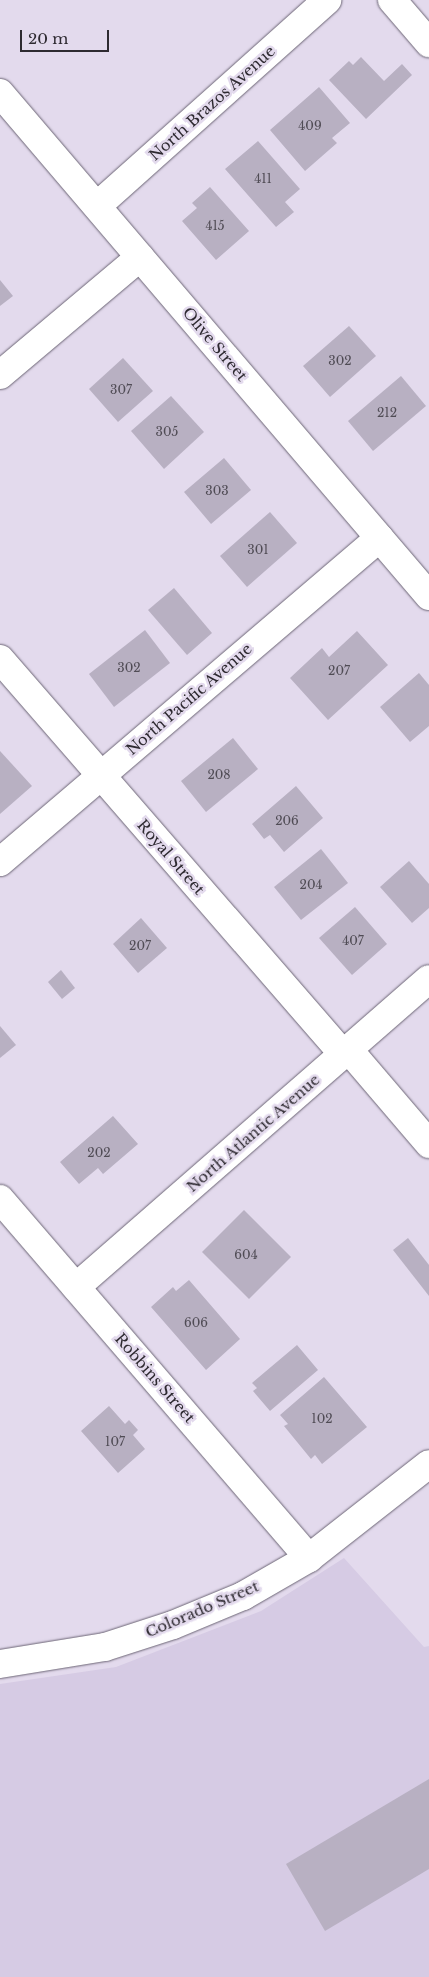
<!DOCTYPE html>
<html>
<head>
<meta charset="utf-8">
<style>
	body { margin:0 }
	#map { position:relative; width:429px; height:1977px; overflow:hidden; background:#e3daed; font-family:"Libre Baskerville",serif }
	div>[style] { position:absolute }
	.built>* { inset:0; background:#d6cbe4 }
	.building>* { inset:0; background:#b8b0c2 }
	.roads { filter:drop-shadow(0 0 1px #6c6575) drop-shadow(0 0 1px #6c6575) }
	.minor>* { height:28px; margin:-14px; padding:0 14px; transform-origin:14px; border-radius:14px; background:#fff }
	span { translate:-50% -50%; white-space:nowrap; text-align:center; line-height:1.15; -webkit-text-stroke:5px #e3daed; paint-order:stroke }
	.number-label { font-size:12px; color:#504c55 }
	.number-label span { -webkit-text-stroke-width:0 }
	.street-label { font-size:15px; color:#2e2a31 }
	.scale { position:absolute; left:20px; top:30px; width:89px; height:22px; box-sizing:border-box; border:2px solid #2e2a31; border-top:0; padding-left:6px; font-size:15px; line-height:18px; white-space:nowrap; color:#2e2a31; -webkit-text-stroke:4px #e3daed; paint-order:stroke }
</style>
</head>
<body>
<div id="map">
	<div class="built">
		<i style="clip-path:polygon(344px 1558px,424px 1647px,429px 1646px,429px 1977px,0 1977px,0 1684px,116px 1667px,261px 1611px)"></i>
	</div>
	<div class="building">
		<i style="clip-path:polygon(361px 57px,384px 81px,402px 64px,412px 75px,366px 119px,329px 80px,349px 61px,353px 65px)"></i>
		<i style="clip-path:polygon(319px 87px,350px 123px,332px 138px,337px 143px,305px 171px,270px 130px)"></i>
		<i style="clip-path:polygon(258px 141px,300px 189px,285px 202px,294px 212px,276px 227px,225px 169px)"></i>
		<i style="clip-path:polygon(210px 187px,249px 231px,216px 260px,182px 221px,197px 208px,192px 203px)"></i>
		<i style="clip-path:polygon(0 280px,13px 296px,0 306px)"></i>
		<i style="clip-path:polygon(349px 326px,376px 356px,330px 397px,303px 366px)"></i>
		<i style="clip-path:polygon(123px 358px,153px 391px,118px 422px,89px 389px)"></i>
		<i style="clip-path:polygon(401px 376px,426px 406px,373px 451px,348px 421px)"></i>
		<i style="clip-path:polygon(171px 396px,204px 432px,164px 469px,131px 431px)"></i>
		<i style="clip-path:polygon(224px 458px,251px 490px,211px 524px,184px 492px)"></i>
		<i style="clip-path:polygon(270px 512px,297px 543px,247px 587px,220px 556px)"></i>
		<i style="clip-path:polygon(174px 588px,212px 633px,187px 655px,148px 610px)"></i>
		<i style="clip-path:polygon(145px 630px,170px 663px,114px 707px,89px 674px)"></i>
		<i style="clip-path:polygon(357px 631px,388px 665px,328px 720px,290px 678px,322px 648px,329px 657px)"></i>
		<i style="clip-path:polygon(419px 673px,429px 685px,429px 726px,410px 742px,380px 707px)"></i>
		<i style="clip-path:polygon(233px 738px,258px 769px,206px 812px,181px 781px)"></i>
		<i style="clip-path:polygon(0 751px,32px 786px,0 814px)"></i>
		<i style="clip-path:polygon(296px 786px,323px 818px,284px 852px,270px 835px,264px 839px,252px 824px)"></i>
		<i style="clip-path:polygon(321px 849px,348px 883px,301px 920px,274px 887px)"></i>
		<i style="clip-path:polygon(409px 861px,429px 884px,429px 908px,412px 923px,380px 887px)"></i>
		<i style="clip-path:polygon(355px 907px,387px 944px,352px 975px,319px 938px)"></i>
		<i style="clip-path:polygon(141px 918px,167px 948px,138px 973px,113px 944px)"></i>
		<i style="clip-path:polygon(61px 970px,75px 988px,62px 999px,48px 982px)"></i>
		<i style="clip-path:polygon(0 1026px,16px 1045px,0 1058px)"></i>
		<i style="clip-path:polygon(113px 1116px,138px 1144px,103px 1174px,98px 1168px,79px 1184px,60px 1162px)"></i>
		<i style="clip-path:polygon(244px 1210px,291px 1257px,249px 1299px,202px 1252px)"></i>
		<i style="clip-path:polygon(408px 1238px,429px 1265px,429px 1296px,393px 1250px)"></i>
		<i style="clip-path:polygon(189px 1280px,240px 1339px,206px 1370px,151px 1307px,173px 1287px,176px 1291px)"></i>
		<i style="clip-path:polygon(297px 1345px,318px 1370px,270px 1411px,253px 1391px,257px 1388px,252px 1383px)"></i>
		<i style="clip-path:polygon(324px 1377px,367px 1427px,322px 1464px,315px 1455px,311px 1459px,284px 1426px,288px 1424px,280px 1415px)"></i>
		<i style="clip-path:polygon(109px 1406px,125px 1424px,129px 1420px,138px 1430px,133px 1435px,145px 1449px,118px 1473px,81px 1431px)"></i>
		<i style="clip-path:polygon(429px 1779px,429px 1869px,325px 1931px,286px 1864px)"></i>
	</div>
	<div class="roads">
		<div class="minor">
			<i style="left:392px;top:0;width:57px;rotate:49.3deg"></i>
			<i style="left:0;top:93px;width:661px;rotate:49.54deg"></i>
			<i style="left:97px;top:206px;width:309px;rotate:-41.8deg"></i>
			<i style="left:0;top:375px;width:183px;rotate:-40.1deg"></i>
			<i style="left:0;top:659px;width:523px;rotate:49.03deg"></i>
			<i style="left:0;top:862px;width:499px;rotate:-40.5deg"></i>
			<i style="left:348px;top:1049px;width:125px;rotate:49.5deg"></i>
			<i style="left:0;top:1199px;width:474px;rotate:49.3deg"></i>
			<i style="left:76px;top:1287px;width:468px;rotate:-41.1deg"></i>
			<i style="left:0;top:1664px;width:106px;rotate:-9.2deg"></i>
			<i style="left:105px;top:1647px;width:71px;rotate:-17.9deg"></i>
			<i style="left:173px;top:1625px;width:76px;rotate:-22.5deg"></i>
			<i style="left:243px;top:1596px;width:76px;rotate:-29.9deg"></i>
			<i style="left:309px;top:1558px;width:152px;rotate:-38.1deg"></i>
		</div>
	</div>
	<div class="number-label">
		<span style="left:310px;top:126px">409</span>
		<span style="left:263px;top:179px">411</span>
		<span style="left:215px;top:226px">415</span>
		<span style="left:340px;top:361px">302</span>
		<span style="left:121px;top:390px">307</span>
		<span style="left:387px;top:413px">212</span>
		<span style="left:167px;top:432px">305</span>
		<span style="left:217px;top:491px">303</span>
		<span style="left:258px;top:550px">301</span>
		<span style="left:129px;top:668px">302</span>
		<span style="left:339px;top:671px">207</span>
		<span style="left:219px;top:775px">208</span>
		<span style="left:287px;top:821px">206</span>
		<span style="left:311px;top:885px">204</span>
		<span style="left:353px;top:941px">407</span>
		<span style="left:140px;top:946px">207</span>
		<span style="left:99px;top:1153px">202</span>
		<span style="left:246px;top:1255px">604</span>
		<span style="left:196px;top:1323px">606</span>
		<span style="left:322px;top:1419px">102</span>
		<span style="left:115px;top:1442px">107</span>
	</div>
	<div class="street-label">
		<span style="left:212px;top:103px;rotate:-42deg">North Brazos Avenue</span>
		<span style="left:215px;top:344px;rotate:50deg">Olive Street</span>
		<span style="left:189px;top:699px;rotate:-41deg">North Pacific Avenue</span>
		<span style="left:171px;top:857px;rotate:49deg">Royal Street</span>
		<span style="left:253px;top:1133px;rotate:-41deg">North Atlantic Avenue</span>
		<span style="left:155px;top:1378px;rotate:49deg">Robbins Street</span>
		<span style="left:202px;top:1609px;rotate:-23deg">Colorado Street</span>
	</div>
	<div class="scale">20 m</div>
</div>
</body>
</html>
